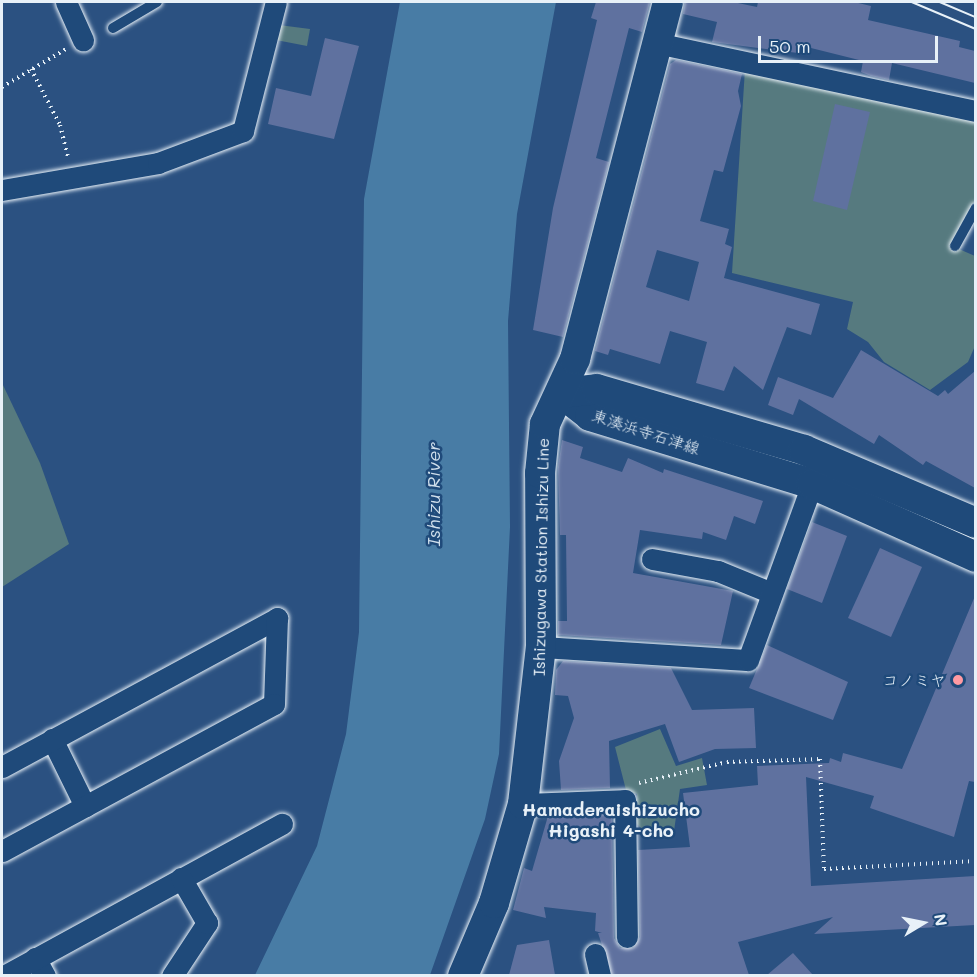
<!DOCTYPE html>
<html>
<head>
<meta charset="utf-8">
<style>
	body { margin:0 }
	#map { position:relative; width:977px; height:977px; overflow:hidden; background:#2b5181; font-family:Mali,"Klee One",sans-serif }
	div>[style] { position:absolute }
	.green>* { inset:0; background:#567a7f }
	.water>* { inset:0; background:#487ca5 }
	.building>* { inset:0; background:#5f719f }
	.path>* { height:4px; margin-top:-2px; transform-origin:0; background:repeating-linear-gradient(90deg,#e8f1f8 0 1.5px,transparent 0 6px) }
	.roads { filter:drop-shadow(0 0 2px #e8f1f8) drop-shadow(0 0 2px #e8f1f8) }
	.lane>* { height:10px; margin:-5px; padding:0 5px; transform-origin:5px; border-radius:5px; background:#1f4a7a }
	.street>* { height:21px; margin:-10.5px; padding:0 10.5px; transform-origin:10.5px; border-radius:10.5px; background:#1f4a7a }
	.secondary>* { height:30px; margin:-15px; padding:0 15px; transform-origin:15px; border-radius:15px; background:#1f4a7a }
	.tram>* { height:1.5px; margin:-0.75px; padding:0 0.75px; transform-origin:0.75px; border-radius:0.75px; background:#e8f1f8 }
	.dots>* { width:16px; height:16px; translate:-50% -50%; box-sizing:border-box; border:3px solid #1f4a7a; border-radius:50% }
	span { translate:-50% -50%; white-space:nowrap; text-align:center; line-height:1.15; -webkit-text-stroke:5px #1f4a7a; paint-order:stroke }
	.street-label { font-size:16px; color:#e8f1f8 }
	.poi-label { font-size:16px; color:#e8f1f8 }
	.right { translate:-100% -50%; text-align:right }
	.water-label { font-size:18px; color:#d0dfec; font-style:italic }
	.neighbourhood-label { font-size:18px; color:#e8f1f8; font-weight:700 }
	.frame { position:absolute; inset:0; border:3px solid #e8f1f8; pointer-events:none }
	.north { position:absolute; left:893px; top:893px; width:60px; height:60px; -webkit-text-stroke:4px #1f4a7a; paint-order:stroke; rotate:80deg; font-size:16px; font-weight:700; line-height:24px; text-align:center; color:#e8f1f8 }
	.north::after { content:''; display:block; margin:auto; width:21px; height:27px; background:#e8f1f8; clip-path:polygon(50% 0,100% 100%,50% 72%,0 100%) }
	.scale { position:absolute; left:758px; top:36px; width:180px; height:27px; box-sizing:border-box; border:3px solid #e8f1f8; border-top:0; padding-left:8px; font-size:18px; line-height:21px; white-space:nowrap; color:#e8f1f8; -webkit-text-stroke:4px #1f4a7a; paint-order:stroke }
</style>
</head>
<body>
<div id="map">
	<div class="green">
		<i style="clip-path:polygon(279px 25px,310px 29px,307px 46px,276px 40px)"></i>
		<i style="clip-path:polygon(745px 69px,975px 117px,975px 200px,952px 246px,975px 256px,975px 346px,968px 362px,930px 390px,884px 362px,868px 342px,847px 329px,853px 302px,732px 273px)"></i>
		<i style="clip-path:polygon(2px 383px,40px 463px,69px 544px,2px 587px)"></i>
		<i style="clip-path:polygon(660px 729px,676px 766px,702px 758px,707px 785px,680px 789px,674px 831px,641px 828px,634px 821px,637px 794px,626px 790px,615px 747px)"></i>
	</div>
	<div class="water">
		<i style="clip-path:polygon(400px 2px,556px 2px,517px 214px,508px 321px,510px 527px,499px 754px,485px 819px,430px 975px,255px 975px,317px 846px,346px 734px,359px 632px,364px 199px)"></i>
	</div>
	<div class="building">
		<i style="clip-path:polygon(596px 2px,650px 2px,642px 32px,629px 28px,596px 158px,609px 162px,563px 337px,533px 330px,553px 208px,597px 20px,591px 18px)"></i>
		<i style="clip-path:polygon(685px 2px,733px 2px,757px 7px,758px 2px,854px 2px,871px 6px,868px 20px,960px 41px,959px 47px,975px 51px,975px 83px,892px 63px,889px 80px,871px 76px,861px 72px,863px 61px,799px 45px,798px 53px,712px 42px,717px 22px,683px 14px)"></i>
		<i style="clip-path:polygon(325px 38px,359px 46px,334px 139px,268px 124px,276px 88px,311px 96px)"></i>
		<i style="clip-path:polygon(evenodd,676px 60px,742px 74px,738px 91px,741px 106px,723px 172px,714px 170px,700px 221px,729px 229px,725px 244px,732px 247px,724px 278px,820px 304px,811px 335px,787px 327px,763px 390px,734px 366px,724px 391px,696px 383px,707px 342px,670px 331px,660px 364px,610px 349px,608px 355px,595px 351px,670px 64px,676px 60px,657px 250px,699px 262px,689px 301px,646px 287px,657px 250px)"></i>
		<i style="clip-path:polygon(835px 104px,870px 112px,847px 210px,813px 201px)"></i>
		<i style="clip-path:polygon(861px 350px,938px 396px,945px 390px,948px 394px,975px 371px,975px 488px,926px 461px,923px 465px,879px 435px,874px 444px,799px 399px,793px 415px,768px 405px,778px 377px,833px 398px)"></i>
		<i style="clip-path:polygon(562px 440px,583px 447px,580px 458px,622px 472px,628px 458px,663px 473px,664px 469px,763px 501px,755px 524px,734px 516px,726px 540px,703px 532px,702px 539px,640px 530px,633px 573px,733px 591px,721px 645px,558px 635px,558px 621px,567px 621px,566px 535px,560px 535px,558px 467px)"></i>
		<i style="clip-path:polygon(812px 522px,847px 536px,822px 603px,787px 589px)"></i>
		<i style="clip-path:polygon(880px 548px,922px 567px,891px 637px,848px 618px)"></i>
		<i style="clip-path:polygon(975px 596px,975px 782px,969px 781px,954px 837px,870px 808px,874px 796px,806px 777px,811px 886px,975px 876px,975px 925px,814px 934px,833px 917px,738px 942px,749px 975px,612px 975px,598px 933px,602px 933px,595px 931px,596px 913px,544px 907px,546px 918px,513px 910px,524px 868px,532px 871px,548px 816px,612px 813px,614px 938px,620px 948px,633px 948px,640px 937px,638px 850px,690px 847px,683px 793px,758px 785px,757px 766px,829px 763px,830px 758px,841px 762px,843px 753px,902px 769px)"></i>
		<i style="clip-path:polygon(767px 645px,848px 682px,833px 720px,749px 688px)"></i>
		<i style="clip-path:polygon(563px 661px,671px 668px,692px 710px,754px 708px,756px 748px,715px 749px,679px 762px,665px 724px,609px 741px,610px 788px,561px 790px,559px 761px,574px 718px,568px 696px,555px 695px,556px 670px)"></i>
		<i style="clip-path:polygon(549px 940px,555px 975px,509px 975px,517px 945px)"></i>
		<i style="clip-path:polygon(793px 953px,813px 975px,767px 975px)"></i>
	</div>
	<div class="path">
		<i style="left:975px;top:2px;width:1px"></i>
		<i style="left:31px;top:69px;width:63px;rotate:62.6deg"></i>
		<i style="left:60px;top:125px;width:32px;rotate:76deg"></i>
		<i style="left:2px;top:87px;width:74px;rotate:-30.7deg"></i>
		<i style="left:639px;top:783px;width:90px;rotate:-13.4deg"></i>
		<i style="left:727px;top:762px;width:93px;rotate:-1.8deg"></i>
		<i style="left:820px;top:759px;width:110px;rotate:87.9deg"></i>
		<i style="left:824px;top:869px;width:152px;rotate:-3deg"></i>
	</div>
	<div class="roads">
		<div class="lane">
			<i style="left:113px;top:28px;width:51px;rotate:-30.6deg"></i>
			<i style="left:955px;top:246px;width:43px;rotate:-61.1deg"></i>
		</div>
		<div class="street">
			<i style="left:66px;top:2px;width:42px;rotate:65.9deg"></i>
			<i style="left:656px;top:43px;width:327px;rotate:12deg"></i>
			<i style="left:2px;top:190px;width:158px;rotate:-9.8deg"></i>
			<i style="left:158px;top:163px;width:91px;rotate:-20.6deg"></i>
			<i style="left:243px;top:131px;width:133px;rotate:-75.7deg"></i>
			<i style="left:652px;top:559px;width:67px;rotate:10.3deg"></i>
			<i style="left:718px;top:571px;width:58px;rotate:22.2deg"></i>
			<i style="left:541px;top:647px;width:207px;rotate:3.6deg"></i>
			<i style="left:748px;top:660px;width:187px;rotate:-70deg"></i>
			<i style="left:52px;top:739px;width:75px;rotate:63.8deg"></i>
			<i style="left:2px;top:767px;width:313px;rotate:-28.4deg"></i>
			<i style="left:277px;top:618px;width:86px;rotate:92deg"></i>
			<i style="left:274px;top:704px;width:309px;rotate:151.6deg"></i>
			<i style="left:523px;top:804px;width:102px;rotate:-2.2deg"></i>
			<i style="left:625px;top:800px;width:137px;rotate:89.2deg"></i>
			<i style="left:595px;top:954px;width:23px;rotate:77deg"></i>
			<i style="left:35px;top:958px;width:21px;rotate:61deg"></i>
			<i style="left:4px;top:976px;width:317px;rotate:-28.7deg"></i>
			<i style="left:172px;top:976px;width:64px;rotate:-56.6deg"></i>
			<i style="left:207px;top:923px;width:52px;rotate:-120deg"></i>
		</div>
		<div class="secondary">
			<i style="left:561px;top:393px;width:37px;rotate:38deg"></i>
			<i style="left:590px;top:416px;width:232px;rotate:17deg"></i>
			<i style="left:812px;top:484px;width:180px;rotate:24deg"></i>
			<i style="left:561px;top:393px;width:36px;rotate:-6deg"></i>
			<i style="left:597px;top:389px;width:216px;rotate:16.4deg"></i>
			<i style="left:804px;top:450px;width:187px;rotate:23deg"></i>
			<i style="left:463px;top:976px;width:79px;rotate:-67deg"></i>
			<i style="left:494px;top:903px;width:103px;rotate:-73.7deg"></i>
			<i style="left:523px;top:804px;width:158px;rotate:-83.5deg"></i>
			<i style="left:541px;top:647px;width:174px;rotate:-90.3deg"></i>
			<i style="left:540px;top:473px;width:49px;rotate:-84.2deg"></i>
			<i style="left:545px;top:424px;width:72px;rotate:-65.2deg"></i>
			<i style="left:575px;top:359px;width:369px;rotate:-75.4deg"></i>
		</div>
	</div>
	<div class="tram">
		<i style="left:912px;top:2px;width:69px;rotate:22.9deg"></i>
		<i style="left:940px;top:2px;width:39px;rotate:23deg"></i>
	</div>
	<div class="dots">
		<i style="left:958px;top:680px;background:#ff9aa2"></i>
	</div>
	<div class="street-label">
		<span style="left:646px;top:432px;rotate:18deg">東湊浜寺石津線</span>
		<span style="left:541px;top:557px;rotate:-89deg">Ishizugawa Station Ishizu Line</span>
	</div>
	<div class="poi-label">
		<span class="right" style="left:946px;top:680px">コノミヤ</span>
	</div>
	<div class="water-label">
		<span style="left:433px;top:494px;rotate:-90deg">Ishizu River</span>
	</div>
	<div class="neighbourhood-label">
		<span style="left:611px;top:820px">Hamaderaishizucho<br>Higashi 4-cho</span>
	</div>
	<div class="frame"></div>
	<div class="north">N</div>
	<div class="scale">50 m</div>
</div>
</body>
</html>
